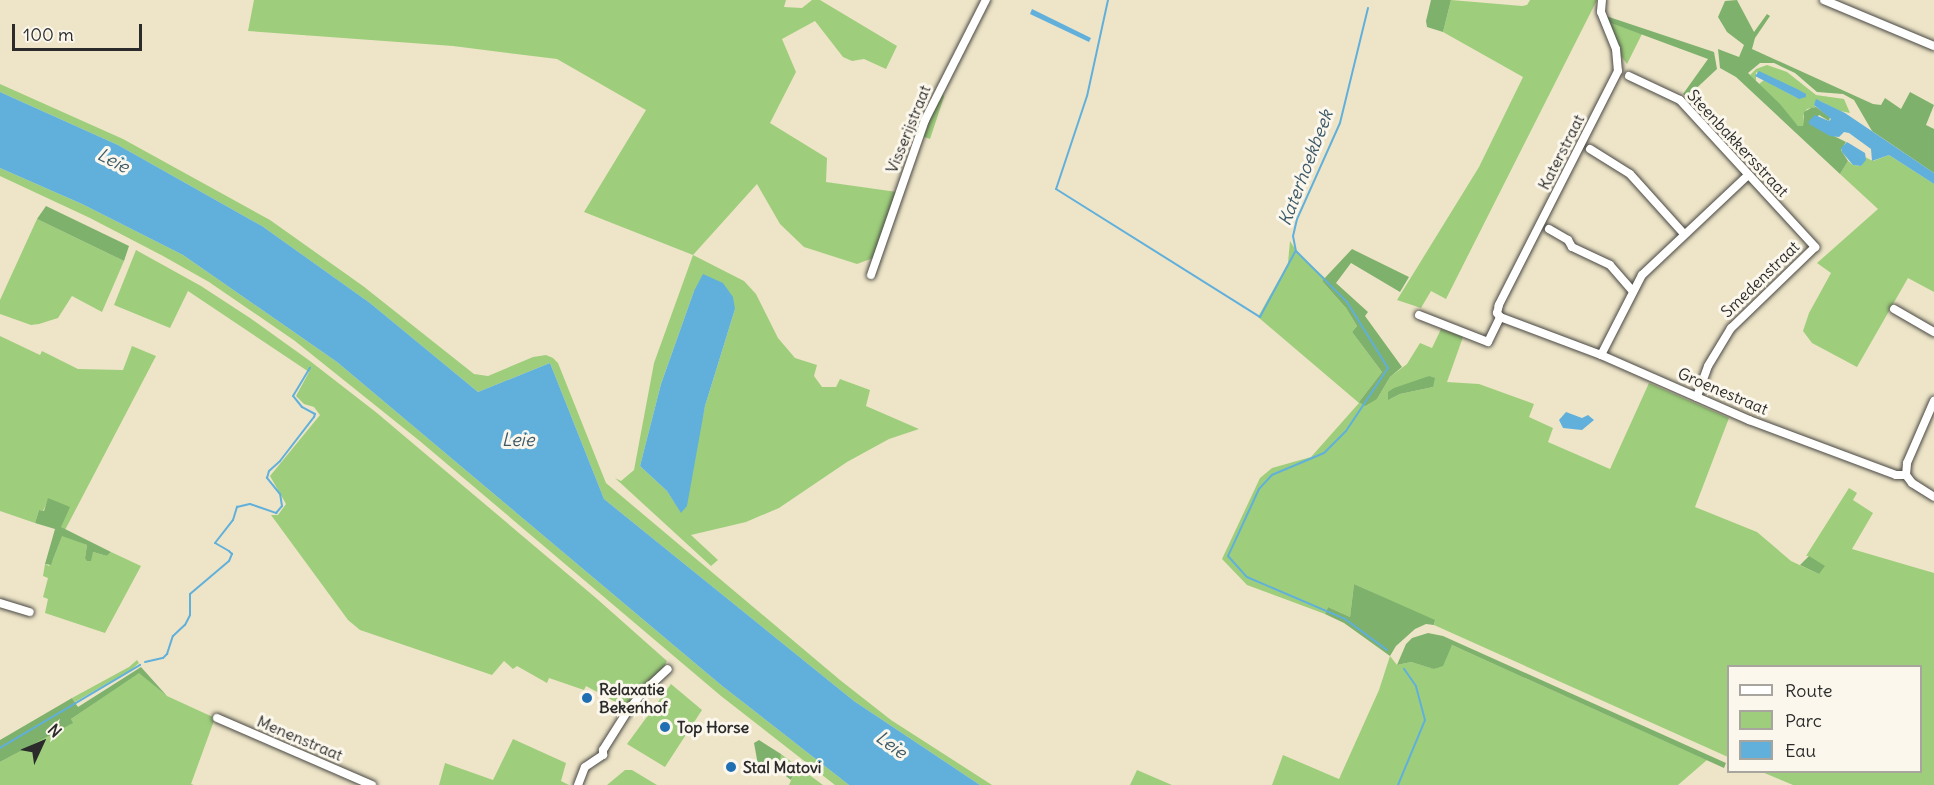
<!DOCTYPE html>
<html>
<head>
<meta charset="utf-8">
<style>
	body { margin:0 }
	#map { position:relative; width:1934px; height:785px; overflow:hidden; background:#eee5c8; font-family:Delius,sans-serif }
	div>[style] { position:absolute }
	.green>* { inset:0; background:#9ece7c }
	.forest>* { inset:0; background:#7eb16c }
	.water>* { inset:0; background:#61b0db }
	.stream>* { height:2px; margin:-1px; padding:0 1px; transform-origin:1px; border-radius:1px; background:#61b0db }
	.roads { filter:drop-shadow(0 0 2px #484743) drop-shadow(0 0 2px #484743) }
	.street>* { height:8px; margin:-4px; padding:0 4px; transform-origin:4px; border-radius:4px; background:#fff }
	.dots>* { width:16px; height:16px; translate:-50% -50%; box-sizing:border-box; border:3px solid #fbf7ec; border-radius:50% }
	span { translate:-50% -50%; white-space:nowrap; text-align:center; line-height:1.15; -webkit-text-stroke:6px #fbf7ec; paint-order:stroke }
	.street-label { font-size:16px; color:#2b2b2b }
	.poi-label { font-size:16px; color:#2b2b2b; font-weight:700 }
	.left { translate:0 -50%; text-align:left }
	.water-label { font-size:18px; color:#3e5a69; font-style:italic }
	.legend { position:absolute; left:1727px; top:665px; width:195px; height:108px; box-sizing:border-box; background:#fbf7ec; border:2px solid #a8a59f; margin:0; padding:8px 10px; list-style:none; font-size:18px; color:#2b2b2b }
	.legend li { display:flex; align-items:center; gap:12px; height:30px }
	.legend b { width:30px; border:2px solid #a8a59f }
	.north { position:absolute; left:12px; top:713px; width:60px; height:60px; -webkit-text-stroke:4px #fbf7ec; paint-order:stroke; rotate:46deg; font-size:16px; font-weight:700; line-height:24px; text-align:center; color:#2b2b2b }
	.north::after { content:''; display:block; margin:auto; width:21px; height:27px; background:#2b2b2b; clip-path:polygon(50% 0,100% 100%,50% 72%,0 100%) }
	.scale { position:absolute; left:12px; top:24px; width:130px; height:27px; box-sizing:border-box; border:3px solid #2b2b2b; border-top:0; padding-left:8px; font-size:18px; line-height:21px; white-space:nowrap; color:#2b2b2b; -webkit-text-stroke:4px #fbf7ec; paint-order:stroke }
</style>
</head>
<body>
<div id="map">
	<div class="green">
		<i style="clip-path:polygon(evenodd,254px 0,786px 0,784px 7px,802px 8px,812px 0,820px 0,897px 46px,886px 69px,864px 59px,852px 61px,843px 57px,815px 21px,782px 39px,796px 72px,770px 123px,827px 158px,826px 182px,897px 192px,873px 258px,857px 264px,804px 247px,780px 224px,757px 184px,693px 255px,744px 281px,756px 294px,778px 338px,795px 358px,817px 365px,814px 376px,822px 387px,836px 387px,840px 379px,870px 390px,866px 406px,919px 429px,889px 439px,847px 462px,779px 508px,746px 522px,691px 535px,718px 560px,711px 566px,615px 478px,621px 481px,634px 470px,654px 363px,693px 255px,584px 212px,646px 110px,557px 59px,453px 46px,248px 31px,254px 0,694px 291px,735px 309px,705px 406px,681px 512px,667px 491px,640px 466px,661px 384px,694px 291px)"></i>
		<i style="clip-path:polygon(1451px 0,1522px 6px,1527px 5px,1530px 0,1597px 0,1446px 299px,1431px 291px,1421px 308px,1397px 300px,1479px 167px,1523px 77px,1443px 32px)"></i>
		<i style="clip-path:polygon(1608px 22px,1642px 34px,1627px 64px,1621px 56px)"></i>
		<i style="clip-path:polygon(1767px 65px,1787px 72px,1816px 95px,1844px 99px,1850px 113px,1840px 111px,1820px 101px,1814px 105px,1816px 107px,1807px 109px,1803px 116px,1803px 126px,1798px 126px,1759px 84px,1764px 80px,1799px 99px,1756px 72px,1756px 81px,1750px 75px,1756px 69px)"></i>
		<i style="clip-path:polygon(0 84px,123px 139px,270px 220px,363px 286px,474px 374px,488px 376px,533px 357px,546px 355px,553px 358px,558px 363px,606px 483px,840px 680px,891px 720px,992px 785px,980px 785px,854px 701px,604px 499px,550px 363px,478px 392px,370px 303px,262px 226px,118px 145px,0 92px)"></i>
		<i style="clip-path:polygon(942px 90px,944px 97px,930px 139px,922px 136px)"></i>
		<i style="clip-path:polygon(1889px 155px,1934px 184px,1934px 292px,1908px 278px,1857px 367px,1812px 343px,1803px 331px,1809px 313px,1831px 273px,1817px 263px,1878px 209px,1840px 174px,1848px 161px,1853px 165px,1861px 166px,1865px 157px,1873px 161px)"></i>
		<i style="clip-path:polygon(0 168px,82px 204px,183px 255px,337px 362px,721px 685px,849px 785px,835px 785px,721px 696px,421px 442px,295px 341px,209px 282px,163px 256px,90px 218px,0 176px)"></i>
		<i style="clip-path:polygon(37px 219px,124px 261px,102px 312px,72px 296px,58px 318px,39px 324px,31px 325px,0 314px,0 300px)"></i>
		<i style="clip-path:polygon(evenodd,1290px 241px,1297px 252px,1325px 278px,1322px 281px,1346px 308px,1357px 326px,1352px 332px,1382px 372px,1359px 402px,1377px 399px,1390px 377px,1407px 364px,1420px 343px,1432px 348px,1441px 329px,1463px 337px,1447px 382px,1479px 384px,1534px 404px,1529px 417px,1553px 428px,1548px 442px,1610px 469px,1649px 383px,1729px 418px,1695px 507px,1757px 532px,1791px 561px,1819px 574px,1809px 556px,1806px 556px,1849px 488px,1857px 493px,1853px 500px,1873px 513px,1852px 549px,1934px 573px,1934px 785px,1793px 785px,1762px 772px,1920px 772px,1920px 666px,1728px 666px,1728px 757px,1434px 625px,1435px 621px,1354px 584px,1350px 617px,1328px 607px,1325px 614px,1247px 585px,1222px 559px,1260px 478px,1272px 468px,1311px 457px,1359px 403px,1258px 317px,1288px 263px,1290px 241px,1429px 376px,1433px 387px,1400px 394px,1388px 400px,1429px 376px)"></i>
		<i style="clip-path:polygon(136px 250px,201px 286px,250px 318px,310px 361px,377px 413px,596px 598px,667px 661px,664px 667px,627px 708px,586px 686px,584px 690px,549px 678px,547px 683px,517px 666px,513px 669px,504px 661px,492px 675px,360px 630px,348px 620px,271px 515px,278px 515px,286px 504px,270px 476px,320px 415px,314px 407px,304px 404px,296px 396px,309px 372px,188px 291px,170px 328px,114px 305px)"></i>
		<i style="clip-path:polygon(0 336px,40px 355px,42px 351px,78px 369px,123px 370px,132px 346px,156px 356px,65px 530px,61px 527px,49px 498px,43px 511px,39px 510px,35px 523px,0 511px)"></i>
		<i style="clip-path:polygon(62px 535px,87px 545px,85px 558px,93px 552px,107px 556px,111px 552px,141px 566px,105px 633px,45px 613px,48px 599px,43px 597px,48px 578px,43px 576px,45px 564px,49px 566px,53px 560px)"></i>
		<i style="clip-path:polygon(1452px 645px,1707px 760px,1678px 785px,1272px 785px,1283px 755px,1339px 779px,1379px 690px,1390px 656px,1397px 665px,1411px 662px,1435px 669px)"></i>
		<i style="clip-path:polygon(137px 660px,139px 663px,132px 669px,75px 702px,72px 698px,129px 667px)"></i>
		<i style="clip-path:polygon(139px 672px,167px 696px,215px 718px,191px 784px,194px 785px,0 785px,0 762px,72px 723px,71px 719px)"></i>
		<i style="clip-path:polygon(671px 684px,702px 710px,665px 767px,627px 744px)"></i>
		<i style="clip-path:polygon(513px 739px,566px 763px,561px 781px,569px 785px,439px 785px,445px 763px,493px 780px)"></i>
		<i style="clip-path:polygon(781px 754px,823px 785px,789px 785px,796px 769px,779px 759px)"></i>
		<i style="clip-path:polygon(625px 770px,632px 770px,657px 785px,607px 785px)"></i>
		<i style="clip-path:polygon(1137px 770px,1172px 785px,1130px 785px)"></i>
	</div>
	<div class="forest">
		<i style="clip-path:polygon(1431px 0,1451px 0,1443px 32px,1427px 27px,1426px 21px)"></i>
		<i style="clip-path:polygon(1737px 0,1754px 32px,1767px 14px,1770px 16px,1755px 38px,1752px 49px,1873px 104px,1881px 105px,1885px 98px,1901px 109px,1910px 92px,1934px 105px,1926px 125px,1934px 129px,1934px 173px,1872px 131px,1854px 100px,1843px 94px,1817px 92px,1795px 73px,1774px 63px,1760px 63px,1748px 73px,1780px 104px,1798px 126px,1803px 126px,1804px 112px,1811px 108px,1816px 107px,1830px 117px,1829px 121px,1819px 115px,1810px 124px,1846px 142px,1841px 150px,1848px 161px,1840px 174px,1736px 77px,1720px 68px,1718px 49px,1739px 57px,1744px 45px,1727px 32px,1718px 17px,1725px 1px)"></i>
		<i style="clip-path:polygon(1606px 16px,1714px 52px,1717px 69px,1687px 97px,1683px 94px,1708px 59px,1608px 22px)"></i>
		<i style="clip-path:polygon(46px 206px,129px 246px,124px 261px,37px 219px)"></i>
		<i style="clip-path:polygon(1352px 249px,1409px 277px,1400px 292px,1351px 263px,1336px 283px,1368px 312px,1365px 316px,1402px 367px,1390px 377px,1377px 399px,1365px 406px,1359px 402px,1382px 372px,1352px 332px,1357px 326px,1346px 308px,1322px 281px)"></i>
		<i style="clip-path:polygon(1429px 376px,1435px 378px,1433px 387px,1400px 394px,1388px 400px,1388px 392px,1394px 388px)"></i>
		<i style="clip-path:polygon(48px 498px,70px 507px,61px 527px,111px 552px,107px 556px,93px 552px,91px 561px,87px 561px,85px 558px,87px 545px,62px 536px,51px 565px,45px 564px,55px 529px,35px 523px,39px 510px,44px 511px)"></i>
		<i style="clip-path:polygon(1809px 556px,1825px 566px,1819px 574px,1800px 565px)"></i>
		<i style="clip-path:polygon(1354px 584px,1435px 620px,1434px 625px,1426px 624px,1415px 629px,1396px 646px,1390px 656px,1344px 623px,1325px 614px,1328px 607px,1350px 617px)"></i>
		<i style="clip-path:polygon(1428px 633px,1443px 636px,1726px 763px,1724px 768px,1452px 645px,1443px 666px,1434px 669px,1411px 662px,1397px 665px,1406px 644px,1412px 638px)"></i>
		<i style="clip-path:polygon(141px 667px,167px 696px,139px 673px,71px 719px,73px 723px,0 762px,0 740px,72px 698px,78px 707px)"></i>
		<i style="clip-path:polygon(759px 740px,781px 754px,780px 759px,796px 769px,791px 780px,778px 770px,762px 768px,758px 765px,754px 743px)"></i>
	</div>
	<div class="water">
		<i style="clip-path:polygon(1032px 9px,1091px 38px,1089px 42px,1030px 14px)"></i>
		<i style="clip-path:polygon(1759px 71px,1799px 90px,1806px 94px,1806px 97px,1799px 99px,1755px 76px)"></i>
		<i style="clip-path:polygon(0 92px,118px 145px,262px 226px,370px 303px,478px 392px,550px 363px,604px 499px,854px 701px,980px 785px,849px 785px,721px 685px,337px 362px,183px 255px,82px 204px,0 168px)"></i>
		<i style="clip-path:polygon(1816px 99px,1845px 113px,1934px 173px,1934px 184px,1889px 155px,1872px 161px,1871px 149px,1849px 133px,1844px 132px,1839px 137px,1830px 136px,1809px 124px,1809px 121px,1815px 115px,1829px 121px,1831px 119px,1814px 105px)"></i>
		<i style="clip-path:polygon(1847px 142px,1865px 153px,1866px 160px,1861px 166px,1853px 165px,1842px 152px,1841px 148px)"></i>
		<i style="clip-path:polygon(703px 274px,723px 283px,733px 297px,735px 309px,705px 406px,687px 506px,681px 513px,667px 491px,640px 466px,661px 384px,694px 291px)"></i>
		<i style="clip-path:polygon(1566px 412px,1582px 418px,1588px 415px,1594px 420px,1582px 430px,1563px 428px,1559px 420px)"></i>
	</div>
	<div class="stream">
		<i style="left:1108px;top:0;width:98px;rotate:102.3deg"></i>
		<i style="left:1087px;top:96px;width:98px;rotate:108.4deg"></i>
		<i style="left:1056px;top:189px;width:241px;rotate:32.1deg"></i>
		<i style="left:1260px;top:317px;width:74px;rotate:-61.7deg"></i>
		<i style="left:1368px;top:8px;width:118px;rotate:103.7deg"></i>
		<i style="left:1340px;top:123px;width:105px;rotate:114.1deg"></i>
		<i style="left:1297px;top:219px;width:17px;rotate:103deg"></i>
		<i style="left:1293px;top:236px;width:15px;rotate:79deg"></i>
		<i style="left:1296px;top:251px;width:72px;rotate:45deg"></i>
		<i style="left:1347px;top:302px;width:78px;rotate:58.2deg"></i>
		<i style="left:1388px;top:368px;width:76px;rotate:123.7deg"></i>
		<i style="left:1346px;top:431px;width:31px;rotate:135deg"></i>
		<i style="left:1324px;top:453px;width:56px;rotate:157.1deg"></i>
		<i style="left:1272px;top:475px;width:19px;rotate:133deg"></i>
		<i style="left:1259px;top:489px;width:74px;rotate:114.8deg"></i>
		<i style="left:1228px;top:556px;width:28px;rotate:48deg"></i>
		<i style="left:1247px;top:577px;width:107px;rotate:23.2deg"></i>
		<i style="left:1345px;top:619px;width:52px;rotate:36.4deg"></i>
		<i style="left:145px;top:662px;width:18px;rotate:-13deg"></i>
		<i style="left:163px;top:658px;width:6px;rotate:-45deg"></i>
		<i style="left:167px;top:654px;width:19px;rotate:-72deg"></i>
		<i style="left:173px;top:636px;width:16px;rotate:-43deg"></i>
		<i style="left:185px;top:625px;width:11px;rotate:-63deg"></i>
		<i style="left:190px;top:615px;width:21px;rotate:-90deg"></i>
		<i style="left:190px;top:594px;width:51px;rotate:-40.2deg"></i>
		<i style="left:229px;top:561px;width:8px;rotate:-67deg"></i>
		<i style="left:232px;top:554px;width:4px;rotate:-135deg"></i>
		<i style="left:229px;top:551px;width:16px;rotate:-150deg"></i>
		<i style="left:215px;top:543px;width:29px;rotate:-52deg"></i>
		<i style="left:233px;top:520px;width:14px;rotate:-73deg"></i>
		<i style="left:237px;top:507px;width:13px;rotate:-13deg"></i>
		<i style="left:250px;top:504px;width:28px;rotate:19deg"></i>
		<i style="left:276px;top:513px;width:9px;rotate:-49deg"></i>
		<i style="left:282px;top:506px;width:12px;rotate:-99deg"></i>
		<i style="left:280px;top:494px;width:21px;rotate:-129deg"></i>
		<i style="left:267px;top:478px;width:7px;rotate:-74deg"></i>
		<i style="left:269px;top:471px;width:15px;rotate:-42deg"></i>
		<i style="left:280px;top:461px;width:56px;rotate:-52.3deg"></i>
		<i style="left:314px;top:417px;width:3px;rotate:-72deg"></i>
		<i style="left:315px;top:414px;width:15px;rotate:-152deg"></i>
		<i style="left:302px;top:407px;width:14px;rotate:-129deg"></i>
		<i style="left:293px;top:396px;width:33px;rotate:-59deg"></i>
		<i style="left:0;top:748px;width:163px;rotate:-30.7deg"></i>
		<i style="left:1398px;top:785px;width:70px;rotate:-67.4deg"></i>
		<i style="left:1425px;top:720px;width:35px;rotate:-105deg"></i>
		<i style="left:1416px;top:686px;width:21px;rotate:-125deg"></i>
	</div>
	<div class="roads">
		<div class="street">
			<i style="left:1602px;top:0;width:12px;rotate:95deg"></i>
			<i style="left:1601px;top:12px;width:40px;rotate:68deg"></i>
			<i style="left:1616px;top:49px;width:22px;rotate:85deg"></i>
			<i style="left:1618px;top:71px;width:263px;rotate:117deg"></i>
			<i style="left:1499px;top:305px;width:8px;rotate:104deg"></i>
			<i style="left:1497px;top:313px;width:5px;rotate:53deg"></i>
			<i style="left:1500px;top:317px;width:108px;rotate:20.6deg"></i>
			<i style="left:1601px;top:355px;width:162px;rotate:23.7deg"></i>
			<i style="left:1749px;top:420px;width:157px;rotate:20.5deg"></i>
			<i style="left:1896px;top:475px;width:10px"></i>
			<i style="left:1824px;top:0;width:119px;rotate:22.7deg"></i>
			<i style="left:1629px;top:76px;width:56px;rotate:25.2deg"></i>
			<i style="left:1680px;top:100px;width:200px;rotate:47.4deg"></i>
			<i style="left:1815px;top:247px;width:117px;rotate:136deg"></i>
			<i style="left:1731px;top:328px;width:44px;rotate:121.2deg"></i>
			<i style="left:1708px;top:366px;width:33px;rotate:110deg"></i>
			<i style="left:1590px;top:149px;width:47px;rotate:32deg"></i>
			<i style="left:1630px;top:174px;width:81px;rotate:48deg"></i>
			<i style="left:1549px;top:229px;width:22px;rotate:30deg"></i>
			<i style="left:1568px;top:240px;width:8px;rotate:60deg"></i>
			<i style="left:1572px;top:247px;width:42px;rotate:25.3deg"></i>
			<i style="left:1610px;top:265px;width:33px;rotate:49deg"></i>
			<i style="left:871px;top:275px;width:164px;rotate:-70.8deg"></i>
			<i style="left:925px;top:120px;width:135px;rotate:-63.1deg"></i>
			<i style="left:1894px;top:309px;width:46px;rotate:29.9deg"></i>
			<i style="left:1419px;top:315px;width:74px;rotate:21.4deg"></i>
			<i style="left:1488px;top:342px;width:28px;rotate:-64deg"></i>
			<i style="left:1601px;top:355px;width:90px;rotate:-62.9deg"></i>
			<i style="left:1642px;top:275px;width:146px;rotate:-43.3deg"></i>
			<i style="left:1906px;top:475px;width:12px;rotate:-85deg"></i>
			<i style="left:1907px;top:463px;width:68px;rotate:-66.5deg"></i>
			<i style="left:1906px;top:475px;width:10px;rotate:53deg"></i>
			<i style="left:1912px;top:483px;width:26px;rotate:32deg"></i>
			<i style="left:0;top:603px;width:31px;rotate:17deg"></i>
			<i style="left:217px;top:718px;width:169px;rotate:23.4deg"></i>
			<i style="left:578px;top:785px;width:19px;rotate:-69deg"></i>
			<i style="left:585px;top:767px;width:22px;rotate:-34deg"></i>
			<i style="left:603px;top:755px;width:5px;rotate:-90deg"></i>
			<i style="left:603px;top:750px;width:45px;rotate:-57.7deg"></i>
			<i style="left:627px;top:712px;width:24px;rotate:-52deg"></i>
			<i style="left:642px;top:693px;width:35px;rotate:-43deg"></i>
		</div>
	</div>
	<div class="dots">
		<i style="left:587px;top:698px;background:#1f6fb2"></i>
		<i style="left:665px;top:727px;background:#1f6fb2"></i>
		<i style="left:731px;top:767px;background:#1f6fb2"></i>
	</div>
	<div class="street-label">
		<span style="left:908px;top:129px;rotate:-68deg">Visserijstraat</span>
		<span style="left:1738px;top:143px;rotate:47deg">Steenbakkersstraat</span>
		<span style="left:1561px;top:152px;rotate:-63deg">Katerstraat</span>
		<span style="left:1760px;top:279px;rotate:-44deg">Smedenstraat</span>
		<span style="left:1723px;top:391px;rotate:23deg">Groenestraat</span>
		<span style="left:300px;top:738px;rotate:23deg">Menenstraat</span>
	</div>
	<div class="poi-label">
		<span class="left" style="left:599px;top:698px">Relaxatie<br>Bekenhof</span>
		<span class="left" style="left:677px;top:727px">Top Horse</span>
		<span class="left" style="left:743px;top:767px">Stal Matovi</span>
	</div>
	<div class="water-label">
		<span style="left:113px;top:161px;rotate:27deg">Leie</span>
		<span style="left:1306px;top:168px;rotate:-69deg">Katerhoekbeek</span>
		<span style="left:518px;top:440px">Leie</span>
		<span style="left:891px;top:745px;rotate:36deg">Leie</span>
	</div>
	<ul class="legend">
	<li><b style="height:8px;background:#fff"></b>Route</li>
	<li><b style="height:16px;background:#9ece7c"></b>Parc</li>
	<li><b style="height:16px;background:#61b0db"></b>Eau</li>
	</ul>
	<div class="north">N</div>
	<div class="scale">100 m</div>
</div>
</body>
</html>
